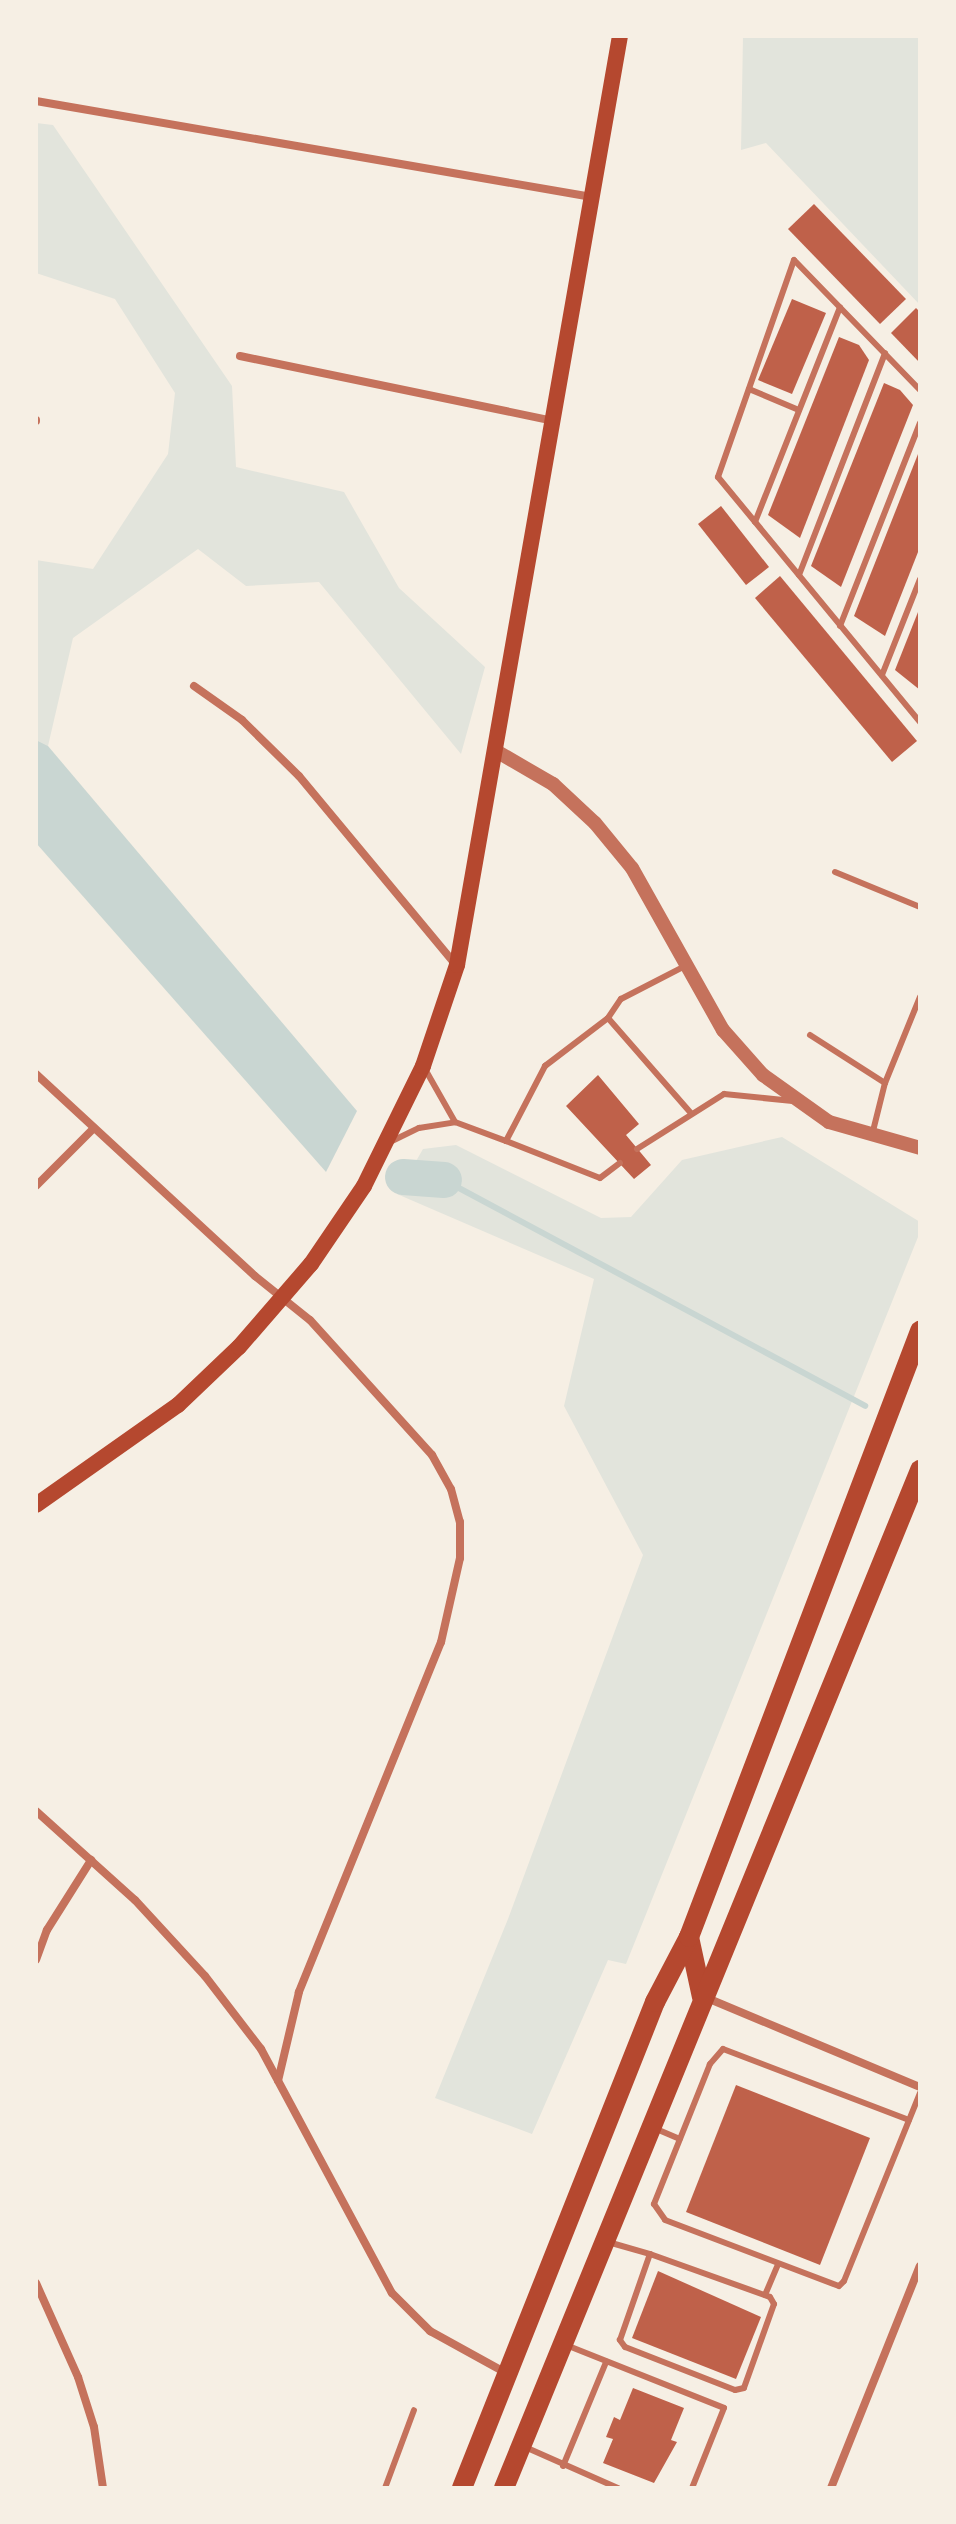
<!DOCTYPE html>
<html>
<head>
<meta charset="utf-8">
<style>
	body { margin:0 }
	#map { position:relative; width:956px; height:2524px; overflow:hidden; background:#f6efe4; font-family:Ubuntu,sans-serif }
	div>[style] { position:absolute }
	.green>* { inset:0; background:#e2e4dc }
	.water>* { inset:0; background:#c9d6d2 }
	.stream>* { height:6px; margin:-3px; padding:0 3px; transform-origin:3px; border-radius:3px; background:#c9d6d2 }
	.river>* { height:36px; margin:-18px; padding:0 18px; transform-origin:18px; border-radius:18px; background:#c9d6d2 }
	.building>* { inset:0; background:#bf614a }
	.service>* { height:6px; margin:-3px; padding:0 3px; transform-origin:3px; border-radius:3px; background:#c5725c }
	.minor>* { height:8px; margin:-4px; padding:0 4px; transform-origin:4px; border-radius:4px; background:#c5725c }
	.tertiary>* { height:14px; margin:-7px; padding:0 7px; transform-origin:7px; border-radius:7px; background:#c5725c }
	.secondary>* { height:16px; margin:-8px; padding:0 8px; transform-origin:8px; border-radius:8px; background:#b5482f }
	.primary>* { height:20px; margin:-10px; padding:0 10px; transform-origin:10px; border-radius:10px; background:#b5482f }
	span { translate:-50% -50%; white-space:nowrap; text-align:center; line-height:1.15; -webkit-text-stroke:7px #f6efe4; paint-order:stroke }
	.frame { position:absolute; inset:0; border:38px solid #f6efe4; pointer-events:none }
</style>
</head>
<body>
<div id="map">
	<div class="green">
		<i style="clip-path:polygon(743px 36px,920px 36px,920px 305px,766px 143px,741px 150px)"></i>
		<i style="clip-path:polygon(36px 123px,53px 125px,232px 386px,236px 467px,344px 492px,399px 588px,485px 667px,461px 754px,319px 582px,246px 586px,198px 549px,73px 638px,48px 746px,36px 740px,36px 560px,93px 569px,168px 454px,175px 393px,115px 299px,36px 273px)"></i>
		<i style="clip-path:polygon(782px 1137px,920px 1222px,920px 1232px,626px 1964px,608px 1960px,532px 2134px,435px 2098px,508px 1919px,643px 1555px,564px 1406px,594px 1279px,397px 1194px,423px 1149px,456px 1145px,601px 1218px,631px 1217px,682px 1160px)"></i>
	</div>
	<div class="water">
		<i style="clip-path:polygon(36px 740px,48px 746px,357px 1111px,326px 1172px,36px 843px)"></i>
	</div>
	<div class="stream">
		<i style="left:444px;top:1180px;width:478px;rotate:28.2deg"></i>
	</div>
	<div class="river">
		<i style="left:403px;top:1177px;width:41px;rotate:4.2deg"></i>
	</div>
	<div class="building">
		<i style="clip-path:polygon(814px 204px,906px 299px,880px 324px,788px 229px)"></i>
		<i style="clip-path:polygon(792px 299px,826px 313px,792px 394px,758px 380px)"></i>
		<i style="clip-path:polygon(916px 308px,920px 312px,920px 363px,891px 333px)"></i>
		<i style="clip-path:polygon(839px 337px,859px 345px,869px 360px,800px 538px,768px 515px)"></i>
		<i style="clip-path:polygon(884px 383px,900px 390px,913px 405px,841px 587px,811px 566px)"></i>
		<i style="clip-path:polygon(920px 449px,920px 547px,885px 636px,854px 616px)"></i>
		<i style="clip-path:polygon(721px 506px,769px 567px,746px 585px,698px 524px)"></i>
		<i style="clip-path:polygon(780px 576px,917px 741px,892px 762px,755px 598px)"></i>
		<i style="clip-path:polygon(920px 607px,920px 690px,895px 670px)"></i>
		<i style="clip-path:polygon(598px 1075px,639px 1124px,626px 1135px,651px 1165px,634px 1179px,566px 1106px)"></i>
		<i style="clip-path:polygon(736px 2085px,870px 2138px,820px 2265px,686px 2212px)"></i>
		<i style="clip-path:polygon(658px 2271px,761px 2317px,736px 2379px,632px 2338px)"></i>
		<i style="clip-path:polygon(633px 2388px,684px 2408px,671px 2440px,677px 2442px,654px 2483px,603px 2463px,613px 2439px,606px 2437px,614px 2417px,620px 2420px)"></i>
	</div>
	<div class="service">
		<i style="left:749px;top:389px;width:54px;rotate:22.8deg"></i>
		<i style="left:920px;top:390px;width:181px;rotate:-134.1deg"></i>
		<i style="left:794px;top:260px;width:230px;rotate:109.3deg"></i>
		<i style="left:718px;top:477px;width:318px;rotate:50.5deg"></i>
		<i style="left:755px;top:522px;width:231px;rotate:-68.4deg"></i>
		<i style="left:799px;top:575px;width:238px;rotate:-68.8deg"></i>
		<i style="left:840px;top:626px;width:218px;rotate:-68.5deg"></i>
		<i style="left:882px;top:675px;width:103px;rotate:-68.4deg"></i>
		<i style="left:835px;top:872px;width:92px;rotate:22.4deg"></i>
		<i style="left:608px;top:1018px;width:125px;rotate:48.9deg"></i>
		<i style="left:810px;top:1035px;width:89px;rotate:32.6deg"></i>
		<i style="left:425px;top:1069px;width:61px;rotate:60.5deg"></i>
		<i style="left:455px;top:1122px;width:54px;rotate:20.4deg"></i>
		<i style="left:506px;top:1141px;width:85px;rotate:-62.5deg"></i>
		<i style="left:545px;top:1066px;width:79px;rotate:-37.3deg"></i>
		<i style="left:608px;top:1018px;width:23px;rotate:-56deg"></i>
		<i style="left:621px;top:999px;width:74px;rotate:-27.3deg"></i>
		<i style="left:872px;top:1135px;width:54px;rotate:-76deg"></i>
		<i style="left:885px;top:1083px;width:93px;rotate:-67.9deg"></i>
		<i style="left:392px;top:1141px;width:30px;rotate:-26deg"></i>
		<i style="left:419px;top:1128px;width:36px;rotate:-9deg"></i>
		<i style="left:506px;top:1141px;width:101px;rotate:21.5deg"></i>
		<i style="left:600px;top:1178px;width:25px;rotate:-37deg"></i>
		<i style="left:637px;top:1149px;width:103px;rotate:-32.3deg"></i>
		<i style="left:724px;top:1094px;width:69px;rotate:5.8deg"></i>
		<i style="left:909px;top:2120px;width:199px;rotate:-159.1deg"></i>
		<i style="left:723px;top:2049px;width:20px;rotate:131deg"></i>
		<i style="left:710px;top:2064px;width:151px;rotate:111.8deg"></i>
		<i style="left:654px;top:2204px;width:19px;rotate:55deg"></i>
		<i style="left:665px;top:2220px;width:186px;rotate:20.8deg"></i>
		<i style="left:839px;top:2286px;width:7px;rotate:-45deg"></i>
		<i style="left:844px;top:2281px;width:203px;rotate:-68deg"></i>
		<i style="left:654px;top:2128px;width:28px;rotate:23deg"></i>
		<i style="left:608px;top:2242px;width:44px;rotate:15.9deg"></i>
		<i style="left:650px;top:2254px;width:127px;rotate:19.7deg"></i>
		<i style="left:770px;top:2297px;width:8px;rotate:60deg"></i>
		<i style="left:774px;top:2304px;width:89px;rotate:109.7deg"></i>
		<i style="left:744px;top:2388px;width:9px;rotate:167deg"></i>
		<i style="left:735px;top:2390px;width:118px;rotate:-158.6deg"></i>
		<i style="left:625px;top:2347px;width:9px;rotate:-126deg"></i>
		<i style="left:620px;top:2340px;width:91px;rotate:-70.8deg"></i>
		<i style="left:765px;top:2295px;width:33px;rotate:-67deg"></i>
		<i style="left:566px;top:2345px;width:170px;rotate:21.7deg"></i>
		<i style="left:724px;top:2408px;width:86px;rotate:111.8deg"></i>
		<i style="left:525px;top:2447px;width:102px;rotate:23.8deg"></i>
		<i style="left:563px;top:2466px;width:113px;rotate:-67.5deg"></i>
		<i style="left:385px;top:2488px;width:83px;rotate:-69.6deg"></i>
	</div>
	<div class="minor">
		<i style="left:36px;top:101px;width:564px;rotate:9.8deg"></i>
		<i style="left:240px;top:356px;width:322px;rotate:11.7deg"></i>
		<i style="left:36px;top:420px;width:1px;rotate:90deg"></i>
		<i style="left:194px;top:686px;width:59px;rotate:35.3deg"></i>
		<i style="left:242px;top:720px;width:80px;rotate:44.5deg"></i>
		<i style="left:299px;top:776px;width:246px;rotate:50.3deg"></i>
		<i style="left:36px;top:1074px;width:298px;rotate:42.7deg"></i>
		<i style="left:255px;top:1276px;width:70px;rotate:38.7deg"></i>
		<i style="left:310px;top:1320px;width:182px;rotate:47.9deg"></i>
		<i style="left:432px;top:1455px;width:39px;rotate:61deg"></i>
		<i style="left:451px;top:1489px;width:34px;rotate:75deg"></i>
		<i style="left:460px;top:1522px;width:36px;rotate:90deg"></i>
		<i style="left:460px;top:1558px;width:86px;rotate:102.7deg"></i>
		<i style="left:441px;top:1642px;width:378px;rotate:112.1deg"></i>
		<i style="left:299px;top:1992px;width:91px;rotate:103.3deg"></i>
		<i style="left:36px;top:1186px;width:82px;rotate:-45deg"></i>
		<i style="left:36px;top:1811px;width:133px;rotate:42deg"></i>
		<i style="left:135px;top:1900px;width:103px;rotate:47.4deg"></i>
		<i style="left:205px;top:1976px;width:92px;rotate:52.5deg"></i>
		<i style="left:261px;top:2049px;width:277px;rotate:61.8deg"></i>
		<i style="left:392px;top:2293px;width:54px;rotate:45deg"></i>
		<i style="left:430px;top:2331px;width:87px;rotate:28.9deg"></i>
		<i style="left:36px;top:1960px;width:32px;rotate:-70deg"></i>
		<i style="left:47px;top:1930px;width:83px;rotate:-57.8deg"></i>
		<i style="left:707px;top:1998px;width:231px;rotate:22.7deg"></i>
		<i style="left:36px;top:2283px;width:103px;rotate:65.9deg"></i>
		<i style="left:78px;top:2377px;width:52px;rotate:72.3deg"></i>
		<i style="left:94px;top:2427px;width:62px;rotate:81.6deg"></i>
		<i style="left:831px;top:2488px;width:239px;rotate:-68.2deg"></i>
	</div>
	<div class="tertiary">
		<i style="left:496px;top:751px;width:66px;rotate:30.1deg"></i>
		<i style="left:553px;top:784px;width:57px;rotate:42.9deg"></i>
		<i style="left:595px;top:823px;width:58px;rotate:50.6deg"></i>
		<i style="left:632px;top:868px;width:186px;rotate:60.7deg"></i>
		<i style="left:723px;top:1030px;width:60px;rotate:48.4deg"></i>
		<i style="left:763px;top:1075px;width:81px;rotate:35.5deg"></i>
		<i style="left:829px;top:1122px;width:95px;rotate:15.9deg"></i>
	</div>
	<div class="secondary">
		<i style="left:36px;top:1505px;width:174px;rotate:-35.2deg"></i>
		<i style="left:178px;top:1405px;width:84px;rotate:-43.6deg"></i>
		<i style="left:239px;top:1347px;width:110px;rotate:-49.1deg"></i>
		<i style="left:311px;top:1264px;width:94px;rotate:-55.8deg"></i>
		<i style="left:364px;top:1186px;width:134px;rotate:-63.8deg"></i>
		<i style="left:423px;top:1066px;width:107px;rotate:-71.4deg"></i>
		<i style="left:457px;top:965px;width:943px;rotate:-80.05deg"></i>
	</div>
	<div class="primary">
		<i style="left:689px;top:1937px;width:61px;rotate:77.8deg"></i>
		<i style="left:462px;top:2488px;width:523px;rotate:-68.34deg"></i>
		<i style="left:655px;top:2002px;width:73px;rotate:-62.4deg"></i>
		<i style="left:689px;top:1937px;width:649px;rotate:-69.13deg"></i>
		<i style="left:504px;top:2488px;width:1100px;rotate:-67.77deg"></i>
	</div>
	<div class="frame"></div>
</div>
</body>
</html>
